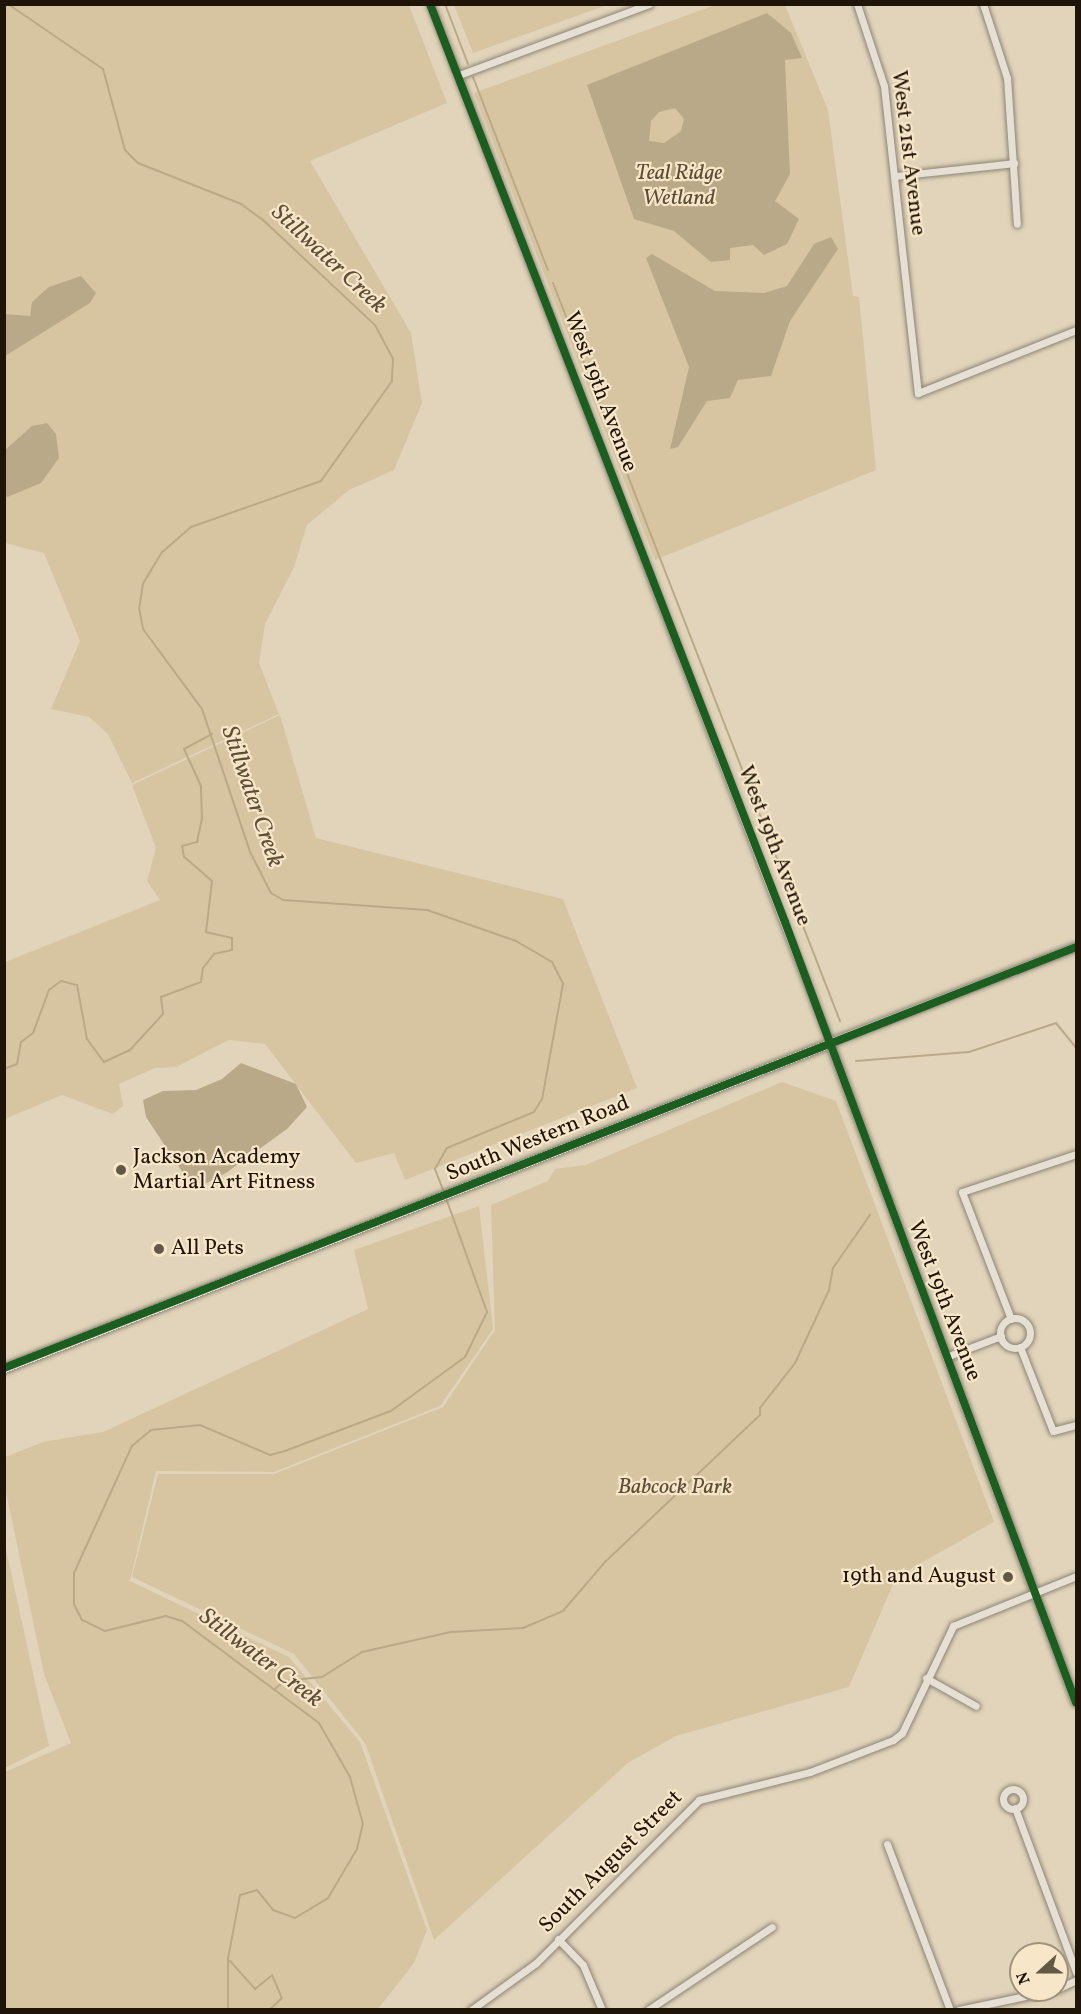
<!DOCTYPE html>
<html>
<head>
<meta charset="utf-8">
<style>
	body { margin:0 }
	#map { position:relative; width:1081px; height:2014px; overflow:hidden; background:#e1d4ba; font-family:Vollkorn,serif }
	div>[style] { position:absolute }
	.green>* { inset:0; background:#d7c5a2 }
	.water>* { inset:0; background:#baa988 }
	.stream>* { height:2px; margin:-1px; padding:0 1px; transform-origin:1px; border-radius:1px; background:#baa988 }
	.roads { filter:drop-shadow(0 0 2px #8d8475) drop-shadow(0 0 2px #8d8475) }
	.minor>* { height:7px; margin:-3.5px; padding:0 3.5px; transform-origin:3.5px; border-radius:3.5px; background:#e6dfd3 }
	.minor>.ring { margin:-3.5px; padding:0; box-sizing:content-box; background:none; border:7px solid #e6dfd3; border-radius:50% }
	.tertiary>* { height:8px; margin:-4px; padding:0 4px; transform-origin:4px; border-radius:4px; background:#e6dfd3 }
	.secondary>* { height:9px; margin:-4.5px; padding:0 4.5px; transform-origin:4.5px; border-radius:4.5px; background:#e6dfd3 }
	.cycleway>* { height:8px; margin:-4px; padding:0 4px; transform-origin:4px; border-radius:4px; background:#1b5e20 }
	.dots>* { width:16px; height:16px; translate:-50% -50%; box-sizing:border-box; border:3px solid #f7e6c7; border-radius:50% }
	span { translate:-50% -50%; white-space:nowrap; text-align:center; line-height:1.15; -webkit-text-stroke:4.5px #f7e6c7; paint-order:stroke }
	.street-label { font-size:22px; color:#1f1408 }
	.park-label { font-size:22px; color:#5c4d37; font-style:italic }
	.poi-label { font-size:22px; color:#1f1408 }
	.left { translate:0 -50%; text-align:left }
	.right { translate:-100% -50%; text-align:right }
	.water-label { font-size:24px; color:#5e4e38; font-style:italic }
	.frame { position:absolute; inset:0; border:6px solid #1f1408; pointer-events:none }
	.north { position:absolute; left:1009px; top:1942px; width:60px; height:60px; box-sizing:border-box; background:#f7e6c7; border:2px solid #a1927b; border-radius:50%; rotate:249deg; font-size:16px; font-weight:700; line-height:24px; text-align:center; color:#1f1408 }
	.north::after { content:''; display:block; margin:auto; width:21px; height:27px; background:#635746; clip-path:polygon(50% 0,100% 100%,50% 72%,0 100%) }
</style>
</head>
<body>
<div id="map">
	<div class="green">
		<i style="clip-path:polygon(4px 5px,409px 5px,447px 103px,310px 161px,411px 333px,422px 403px,394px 470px,349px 490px,307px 525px,294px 567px,265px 624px,259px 663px,279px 714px,132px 783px,108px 734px,89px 717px,51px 709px,80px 641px,44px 553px,5px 543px)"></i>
		<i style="clip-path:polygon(454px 5px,607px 5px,473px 53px)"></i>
		<i style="clip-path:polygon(715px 5px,785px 5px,828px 110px,853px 296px,859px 297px,876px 470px,655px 560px,474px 93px)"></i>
		<i style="clip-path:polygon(280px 715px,316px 838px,563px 899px,637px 1088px,405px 1180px,394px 1153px,356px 1163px,265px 1044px,229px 1040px,176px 1067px,155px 1068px,119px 1084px,123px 1106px,113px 1114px,62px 1095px,5px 1119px,5px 962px,160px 900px,147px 881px,156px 848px,132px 785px)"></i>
		<i style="clip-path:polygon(782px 1082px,836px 1101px,994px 1522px,896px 1577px,849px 1687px,676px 1736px,628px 1763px,434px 1940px,365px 1743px,294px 1654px,132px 1577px,158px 1474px,274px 1474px,443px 1407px,495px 1330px,491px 1205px,548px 1181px,555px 1169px,586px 1165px)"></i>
		<i style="clip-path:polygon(479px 1206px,493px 1329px,440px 1406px,274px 1472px,156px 1471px,130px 1581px,289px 1657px,360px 1742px,427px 1930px,414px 1963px,378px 2009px,5px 2009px,5px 1772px,71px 1743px,44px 1674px,5px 1487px,5px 1457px,43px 1442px,103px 1432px,368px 1309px,354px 1250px)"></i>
		<i style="clip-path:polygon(4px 1540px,49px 1746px,5px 1768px,4px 1768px)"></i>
	</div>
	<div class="water">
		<i style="clip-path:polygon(evenodd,767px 13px,791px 33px,802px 58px,785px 60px,790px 174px,775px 201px,799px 219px,787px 244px,764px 255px,753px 245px,730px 248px,730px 260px,711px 262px,674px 231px,634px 219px,587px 85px,767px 13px,675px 108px,684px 119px,681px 131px,664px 143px,649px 141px,651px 121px,659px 112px,675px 108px)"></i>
		<i style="clip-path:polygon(831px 237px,838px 249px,790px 321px,771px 376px,738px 380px,730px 398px,707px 401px,678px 447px,670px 449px,689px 367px,646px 258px,652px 254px,715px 291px,764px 293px,787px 286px,814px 244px)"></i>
		<i style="clip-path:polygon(81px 276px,96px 293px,90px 303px,5px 356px,5px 314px,30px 316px,32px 302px,49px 287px)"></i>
		<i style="clip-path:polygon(47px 423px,56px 434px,59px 458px,41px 483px,5px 498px,5px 450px,32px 426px)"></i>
		<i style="clip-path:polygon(241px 1063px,296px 1084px,307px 1107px,287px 1129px,226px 1173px,199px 1187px,191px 1185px,146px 1117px,143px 1100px,163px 1091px,196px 1090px,222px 1079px)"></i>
	</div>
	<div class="stream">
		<i style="left:8px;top:4px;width:115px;rotate:34.4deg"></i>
		<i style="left:103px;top:69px;width:84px;rotate:74.8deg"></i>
		<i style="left:125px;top:150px;width:18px;rotate:45deg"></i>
		<i style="left:138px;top:163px;width:111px;rotate:21.7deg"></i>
		<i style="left:241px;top:204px;width:26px;rotate:36deg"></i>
		<i style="left:262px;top:219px;width:155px;rotate:43.2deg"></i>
		<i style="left:375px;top:325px;width:38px;rotate:62deg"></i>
		<i style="left:393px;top:359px;width:22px;rotate:93deg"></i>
		<i style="left:392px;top:381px;width:123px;rotate:125.4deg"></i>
		<i style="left:321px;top:481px;width:138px;rotate:160.5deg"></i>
		<i style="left:191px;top:527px;width:38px;rotate:139deg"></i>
		<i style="left:162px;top:552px;width:37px;rotate:121deg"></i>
		<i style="left:143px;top:584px;width:24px;rotate:99deg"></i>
		<i style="left:139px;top:608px;width:21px;rotate:79deg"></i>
		<i style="left:143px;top:629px;width:99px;rotate:53.6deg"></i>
		<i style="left:202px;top:709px;width:151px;rotate:71.4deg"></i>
		<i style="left:250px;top:852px;width:46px;rotate:62.9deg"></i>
		<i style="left:271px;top:893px;width:14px;rotate:30deg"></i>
		<i style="left:283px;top:900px;width:144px;rotate:4deg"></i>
		<i style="left:427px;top:910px;width:94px;rotate:19.2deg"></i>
		<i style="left:516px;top:941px;width:42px;rotate:30.3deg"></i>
		<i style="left:552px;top:962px;width:25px;rotate:63deg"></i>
		<i style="left:563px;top:984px;width:117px;rotate:100.3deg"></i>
		<i style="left:542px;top:1099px;width:15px;rotate:122deg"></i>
		<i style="left:534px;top:1112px;width:94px;rotate:157.5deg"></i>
		<i style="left:447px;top:1148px;width:24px;rotate:120deg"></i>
		<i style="left:435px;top:1169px;width:26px;rotate:69deg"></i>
		<i style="left:445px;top:4px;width:64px;rotate:69deg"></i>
		<i style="left:473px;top:77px;width:207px;rotate:68.8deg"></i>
		<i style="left:553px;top:283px;width:792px;rotate:68.75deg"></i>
		<i style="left:856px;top:1061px;width:113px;rotate:-4.6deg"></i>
		<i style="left:969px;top:1052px;width:92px;rotate:-18.4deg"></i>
		<i style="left:1056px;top:1023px;width:32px;rotate:51deg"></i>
		<i style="left:4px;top:1069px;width:14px;rotate:-21deg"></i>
		<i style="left:17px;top:1064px;width:22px;rotate:-80deg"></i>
		<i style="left:21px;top:1042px;width:15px;rotate:-37deg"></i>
		<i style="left:33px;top:1033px;width:46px;rotate:-69.6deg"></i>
		<i style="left:49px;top:990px;width:15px;rotate:-37deg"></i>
		<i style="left:61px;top:981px;width:16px;rotate:14deg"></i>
		<i style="left:77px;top:985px;width:55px;rotate:79.5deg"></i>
		<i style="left:87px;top:1039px;width:29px;rotate:54deg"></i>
		<i style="left:104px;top:1062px;width:29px;rotate:-25deg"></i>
		<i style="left:130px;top:1050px;width:49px;rotate:-47.5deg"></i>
		<i style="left:163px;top:1014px;width:17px;rotate:-97deg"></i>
		<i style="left:161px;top:997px;width:43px;rotate:-20.6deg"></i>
		<i style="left:201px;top:982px;width:14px;rotate:-82deg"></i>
		<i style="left:203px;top:968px;width:18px;rotate:-52deg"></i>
		<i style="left:214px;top:954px;width:18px;rotate:-13deg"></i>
		<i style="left:232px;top:950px;width:12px;rotate:-90deg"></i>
		<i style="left:232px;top:938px;width:27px;rotate:-167deg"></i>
		<i style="left:206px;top:932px;width:51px;rotate:-83.3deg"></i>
		<i style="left:212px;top:881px;width:37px;rotate:-139deg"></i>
		<i style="left:184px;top:857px;width:11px;rotate:-100deg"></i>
		<i style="left:182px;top:846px;width:16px;rotate:-15deg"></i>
		<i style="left:197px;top:842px;width:24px;rotate:-78deg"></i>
		<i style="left:202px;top:819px;width:33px;rotate:-92deg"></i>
		<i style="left:201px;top:786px;width:41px;rotate:-114.7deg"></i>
		<i style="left:184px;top:749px;width:32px;rotate:-28deg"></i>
		<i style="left:274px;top:1690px;width:13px;rotate:-42deg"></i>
		<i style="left:284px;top:1681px;width:38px;rotate:-6deg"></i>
		<i style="left:322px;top:1677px;width:47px;rotate:-32deg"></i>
		<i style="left:362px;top:1652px;width:91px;rotate:-12.7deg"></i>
		<i style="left:451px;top:1632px;width:72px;rotate:-3.2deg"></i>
		<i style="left:523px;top:1628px;width:43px;rotate:-23deg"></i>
		<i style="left:563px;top:1611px;width:65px;rotate:-49.4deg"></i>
		<i style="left:605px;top:1562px;width:214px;rotate:-43.5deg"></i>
		<i style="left:760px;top:1415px;width:7px;rotate:-90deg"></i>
		<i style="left:760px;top:1408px;width:57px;rotate:-52.1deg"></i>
		<i style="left:795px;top:1363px;width:81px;rotate:-65deg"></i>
		<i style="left:829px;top:1290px;width:22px;rotate:-80deg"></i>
		<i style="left:833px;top:1268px;width:65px;rotate:-55.1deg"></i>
		<i style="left:230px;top:1961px;width:38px;rotate:48deg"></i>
		<i style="left:255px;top:1989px;width:22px;rotate:-39deg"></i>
		<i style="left:272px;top:1975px;width:25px;rotate:67deg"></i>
		<i style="left:282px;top:1998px;width:18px;rotate:137deg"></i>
		<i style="left:228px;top:2010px;width:51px;rotate:-90deg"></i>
		<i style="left:228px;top:1959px;width:65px;rotate:-79.4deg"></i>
		<i style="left:240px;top:1895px;width:18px;rotate:-16deg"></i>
		<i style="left:257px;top:1890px;width:26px;rotate:51deg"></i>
		<i style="left:273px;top:1910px;width:23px;rotate:20deg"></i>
		<i style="left:295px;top:1918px;width:39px;rotate:-31deg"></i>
		<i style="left:328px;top:1898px;width:57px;rotate:-59.4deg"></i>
		<i style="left:357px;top:1849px;width:26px;rotate:-77deg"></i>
		<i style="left:363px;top:1824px;width:49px;rotate:-105.5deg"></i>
		<i style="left:350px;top:1777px;width:62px;rotate:-119.9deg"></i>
		<i style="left:319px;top:1723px;width:171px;rotate:-143.3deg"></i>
		<i style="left:182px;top:1621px;width:17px;rotate:-163deg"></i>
		<i style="left:166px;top:1616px;width:63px;rotate:166.2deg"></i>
		<i style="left:105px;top:1631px;width:25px;rotate:-154deg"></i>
		<i style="left:82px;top:1620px;width:18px;rotate:-117deg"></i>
		<i style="left:74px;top:1604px;width:31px;rotate:-90deg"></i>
		<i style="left:74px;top:1573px;width:140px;rotate:-65.5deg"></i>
		<i style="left:132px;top:1446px;width:25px;rotate:-40deg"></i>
		<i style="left:151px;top:1430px;width:49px;rotate:-5.8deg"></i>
		<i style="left:200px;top:1425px;width:76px;rotate:23.2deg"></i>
		<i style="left:270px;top:1455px;width:16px;rotate:-15deg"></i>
		<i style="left:285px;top:1451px;width:113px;rotate:-20.7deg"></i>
		<i style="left:391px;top:1411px;width:92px;rotate:-36.1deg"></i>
		<i style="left:465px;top:1357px;width:50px;rotate:-63.9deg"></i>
		<i style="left:487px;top:1312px;width:121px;rotate:-109.8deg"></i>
	</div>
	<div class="roads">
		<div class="minor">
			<i style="left:430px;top:4px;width:1113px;rotate:68.94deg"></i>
			<i style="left:857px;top:4px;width:86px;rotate:71.8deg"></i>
			<i style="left:884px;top:86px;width:309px;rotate:83.7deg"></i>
			<i style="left:918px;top:393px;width:170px;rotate:-21.7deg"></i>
			<i style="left:983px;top:4px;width:78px;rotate:72deg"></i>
			<i style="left:1007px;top:78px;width:146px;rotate:86.1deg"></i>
			<i style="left:459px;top:75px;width:203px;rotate:-20.5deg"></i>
			<i style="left:895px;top:176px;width:120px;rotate:-6.2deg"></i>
			<i class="ring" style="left:1000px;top:1318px;width:23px;height:23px"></i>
			<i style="left:1011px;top:1319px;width:136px;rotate:-111.1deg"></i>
			<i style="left:962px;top:1192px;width:120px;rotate:-18.4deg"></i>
			<i style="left:1020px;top:1347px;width:90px;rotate:68.6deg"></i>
			<i style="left:1053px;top:1431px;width:24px;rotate:-15deg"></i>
			<i style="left:946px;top:1357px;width:59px;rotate:-20.9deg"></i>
			<i style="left:926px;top:1678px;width:57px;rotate:29.2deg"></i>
			<i class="ring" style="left:1003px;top:1789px;width:13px;height:13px"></i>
			<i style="left:1015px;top:1808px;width:175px;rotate:69.6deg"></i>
			<i style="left:887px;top:1844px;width:178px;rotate:69.2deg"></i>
			<i style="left:558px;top:1939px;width:36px;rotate:46deg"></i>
			<i style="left:583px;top:1965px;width:49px;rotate:67.1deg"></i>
			<i style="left:1057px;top:1989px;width:21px;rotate:-25deg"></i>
			<i style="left:471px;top:2010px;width:80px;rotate:-35.9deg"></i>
			<i style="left:536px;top:1963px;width:231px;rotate:-45deg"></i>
			<i style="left:699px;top:1800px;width:114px;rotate:-14.2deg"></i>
			<i style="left:810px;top:1772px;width:89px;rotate:-21.1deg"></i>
			<i style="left:893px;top:1740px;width:11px;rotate:-38deg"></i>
			<i style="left:902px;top:1733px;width:119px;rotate:-64.5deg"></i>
			<i style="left:953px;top:1626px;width:133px;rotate:-22.1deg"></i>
			<i style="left:648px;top:2010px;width:149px;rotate:-33.8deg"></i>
			<i style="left:959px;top:2010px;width:97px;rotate:-11.9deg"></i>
		</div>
		<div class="tertiary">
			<i style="left:1076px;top:947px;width:264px;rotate:158.7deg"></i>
			<i style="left:830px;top:1043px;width:704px;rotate:69.56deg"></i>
		</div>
		<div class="secondary">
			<i style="left:4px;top:1368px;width:888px;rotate:-21.48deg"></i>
		</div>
	</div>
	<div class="cycleway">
		<i style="left:430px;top:4px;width:984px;rotate:68.86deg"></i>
		<i style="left:785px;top:922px;width:833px;rotate:69.56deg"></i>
		<i style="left:4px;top:1368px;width:1152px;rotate:-21.44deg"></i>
	</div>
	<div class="dots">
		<i style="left:121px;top:1170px;background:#635746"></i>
		<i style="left:159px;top:1249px;background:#635746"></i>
		<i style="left:1008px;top:1577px;background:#635746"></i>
	</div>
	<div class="street-label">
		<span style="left:908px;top:153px;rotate:83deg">West 21st Avenue</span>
		<span style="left:600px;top:392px;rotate:69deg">West 19th Avenue</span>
		<span style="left:774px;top:846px;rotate:69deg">West 19th Avenue</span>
		<span style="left:538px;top:1139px;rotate:-22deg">South Western Road</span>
		<span style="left:944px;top:1301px;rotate:69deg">West 19th Avenue</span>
		<span style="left:611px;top:1862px;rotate:-45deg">South August Street</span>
	</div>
	<div class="park-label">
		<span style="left:679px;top:186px">Teal Ridge<br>Wetland</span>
		<span style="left:675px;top:1488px">Babcock Park</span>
	</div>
	<div class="poi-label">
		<span class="left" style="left:133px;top:1170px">Jackson Academy<br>Martial Art Fitness</span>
		<span class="left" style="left:171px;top:1249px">All Pets</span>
		<span class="right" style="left:996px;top:1577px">19th and August</span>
	</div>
	<div class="water-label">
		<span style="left:328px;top:260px;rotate:43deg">Stillwater Creek</span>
		<span style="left:251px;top:797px;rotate:71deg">Stillwater Creek</span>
		<span style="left:260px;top:1659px;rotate:37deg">Stillwater Creek</span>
	</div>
	<div class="frame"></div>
	<div class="north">N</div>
</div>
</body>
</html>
